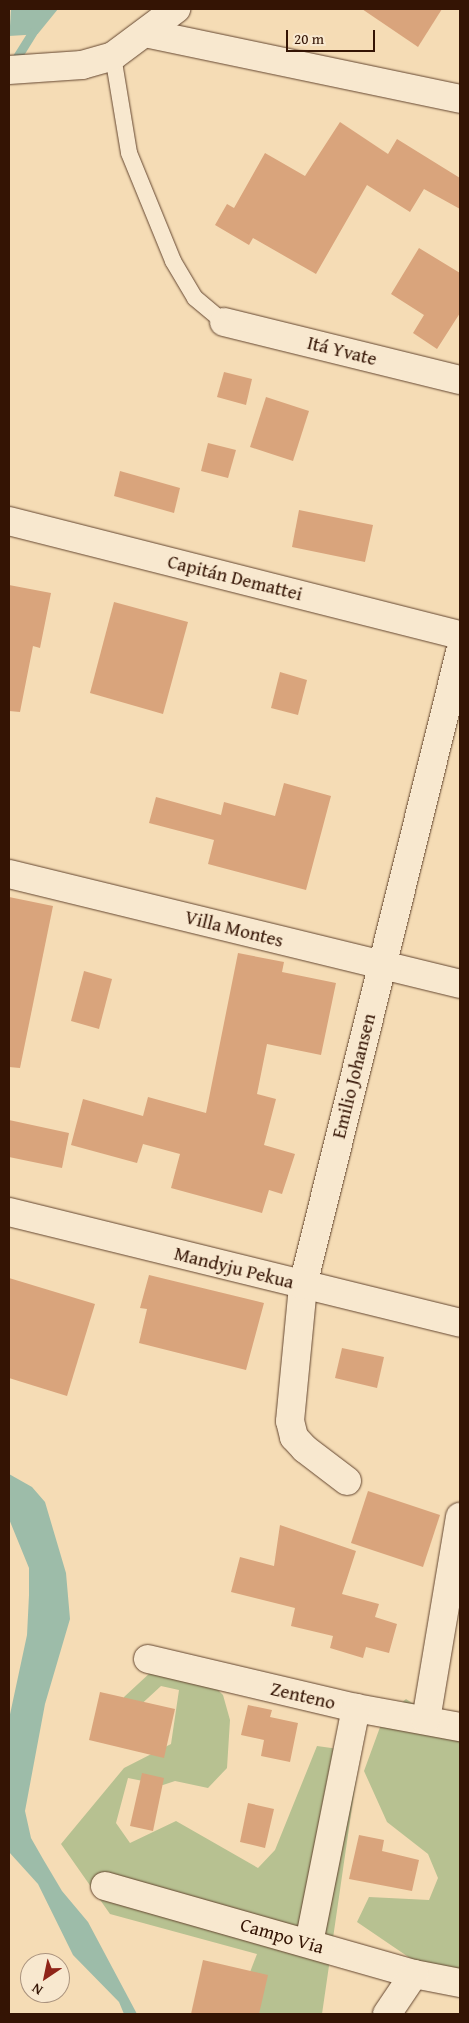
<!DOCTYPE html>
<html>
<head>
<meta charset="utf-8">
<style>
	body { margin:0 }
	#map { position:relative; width:469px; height:2023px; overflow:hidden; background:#f5dcb5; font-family:"Gentium Book Plus",serif }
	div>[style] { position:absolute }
	.green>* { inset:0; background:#b7c191 }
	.water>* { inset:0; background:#9dbca9 }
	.pier>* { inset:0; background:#f5dcb5 }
	.stream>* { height:9px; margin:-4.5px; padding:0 4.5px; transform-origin:4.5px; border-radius:4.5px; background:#9dbca9 }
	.building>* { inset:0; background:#d9a47c }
	.roads { filter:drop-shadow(0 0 1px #644630) drop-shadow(0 0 1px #644630) }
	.service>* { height:16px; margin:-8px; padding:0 8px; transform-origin:8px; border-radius:8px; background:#f8e8cf }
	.minor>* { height:28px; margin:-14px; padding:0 14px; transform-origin:14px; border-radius:14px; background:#f8e8cf }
	.tertiary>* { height:28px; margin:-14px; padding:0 14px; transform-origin:14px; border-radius:14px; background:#f8e8cf }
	span { translate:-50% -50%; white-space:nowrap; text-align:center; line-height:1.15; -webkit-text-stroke:4px #f8e8cf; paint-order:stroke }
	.street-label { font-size:19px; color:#341404 }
	.frame { position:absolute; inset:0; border:10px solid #341404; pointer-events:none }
	.north { position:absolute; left:20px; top:1953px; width:50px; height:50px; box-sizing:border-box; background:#f8e8cf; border:1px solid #aa937e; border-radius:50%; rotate:214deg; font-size:14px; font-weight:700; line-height:20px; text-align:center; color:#341404 }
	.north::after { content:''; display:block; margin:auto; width:18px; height:22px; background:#8f2418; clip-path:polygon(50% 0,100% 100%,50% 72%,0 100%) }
	.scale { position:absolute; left:286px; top:30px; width:89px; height:22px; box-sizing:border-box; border:2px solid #341404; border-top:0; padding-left:6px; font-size:15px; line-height:18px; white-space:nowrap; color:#341404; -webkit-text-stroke:4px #f8e8cf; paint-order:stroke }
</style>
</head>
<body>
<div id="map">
	<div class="green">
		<i style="clip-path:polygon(165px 1659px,188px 1660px,223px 1695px,230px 1720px,227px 1768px,208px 1788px,175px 1781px,163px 1785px,128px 1778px,116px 1823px,130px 1843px,176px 1821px,258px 1868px,275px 1850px,317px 1746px,360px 1752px,322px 2014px,234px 2014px,257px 1954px,110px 1914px,61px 1844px,124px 1768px,171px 1744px,179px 1690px,161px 1686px,122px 1722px,124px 1697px)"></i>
		<i style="clip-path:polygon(406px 1699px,460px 1734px,460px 1977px,429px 1971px,357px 1922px,369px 1897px,429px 1900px,438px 1878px,428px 1854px,387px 1822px,364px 1771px,383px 1719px)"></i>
	</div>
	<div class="water">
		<i style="clip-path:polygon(11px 9px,58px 9px,32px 41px,9px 43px)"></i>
		<i style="clip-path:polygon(9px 1474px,32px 1487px,45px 1502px,66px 1573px,70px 1619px,45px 1704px,25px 1811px,31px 1838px,43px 1859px,62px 1891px,88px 1922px,137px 2014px,124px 2014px,119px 2002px,73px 1955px,38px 1884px,9px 1852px,9px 1719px,27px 1635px,29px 1595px,29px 1568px,9px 1519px)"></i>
	</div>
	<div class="pier">
		<i style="clip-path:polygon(41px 34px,33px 43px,9px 45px,9px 36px)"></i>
	</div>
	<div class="stream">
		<i style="left:12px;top:65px;width:39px;rotate:-58deg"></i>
	</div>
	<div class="building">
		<i style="clip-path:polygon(362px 9px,442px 9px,418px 47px)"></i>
		<i style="clip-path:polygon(340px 122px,388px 154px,397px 139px,460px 178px,460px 209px,424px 189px,410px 212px,367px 185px,316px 274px,253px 238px,249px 245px,215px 225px,227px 204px,234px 208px,265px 153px,305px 176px)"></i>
		<i style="clip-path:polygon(419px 248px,460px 273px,460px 313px,437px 349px,413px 333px,424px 315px,391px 294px)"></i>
		<i style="clip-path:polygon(224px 372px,252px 379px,246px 405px,217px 397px)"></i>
		<i style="clip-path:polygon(266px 397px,309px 411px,293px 461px,250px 447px)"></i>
		<i style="clip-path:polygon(208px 443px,236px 450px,228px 478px,201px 471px)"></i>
		<i style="clip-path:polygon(120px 471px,180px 488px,174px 513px,114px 496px)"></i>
		<i style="clip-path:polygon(299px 510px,373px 525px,365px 562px,292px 547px)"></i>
		<i style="clip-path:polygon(9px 585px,51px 593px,40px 648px,33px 646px,20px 712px,9px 711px)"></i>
		<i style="clip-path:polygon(114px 602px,188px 622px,163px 714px,90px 693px)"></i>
		<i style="clip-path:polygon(280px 672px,307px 680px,298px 715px,271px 708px)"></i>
		<i style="clip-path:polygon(284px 783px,331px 796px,306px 890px,208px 864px,214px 840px,149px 823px,156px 797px,221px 815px,224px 802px,275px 816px)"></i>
		<i style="clip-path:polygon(9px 897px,53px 906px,20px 1068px,9px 1067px)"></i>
		<i style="clip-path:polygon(238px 953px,284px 962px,282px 972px,336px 983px,321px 1055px,267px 1044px,257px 1094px,276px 1099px,264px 1145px,295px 1154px,282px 1194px,269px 1190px,262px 1213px,171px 1188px,180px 1154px,143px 1144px,137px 1163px,71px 1145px,83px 1099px,143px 1116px,148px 1097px,206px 1113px)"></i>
		<i style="clip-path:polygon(84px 971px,112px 979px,99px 1029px,71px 1021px)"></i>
		<i style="clip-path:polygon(9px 1120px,69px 1133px,62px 1168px,9px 1157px)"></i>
		<i style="clip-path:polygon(149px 1275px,264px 1303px,246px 1370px,139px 1343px,147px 1309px,140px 1308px)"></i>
		<i style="clip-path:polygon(9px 1278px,95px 1304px,67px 1396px,9px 1378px)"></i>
		<i style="clip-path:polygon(342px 1348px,384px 1357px,377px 1388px,335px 1378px)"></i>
		<i style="clip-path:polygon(368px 1491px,440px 1515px,423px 1567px,351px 1543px)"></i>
		<i style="clip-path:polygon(280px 1525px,356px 1551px,342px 1594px,379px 1604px,375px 1617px,397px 1624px,389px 1653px,366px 1647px,363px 1658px,330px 1648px,333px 1636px,291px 1626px,295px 1608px,231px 1592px,240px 1557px,274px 1566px)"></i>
		<i style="clip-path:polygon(100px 1692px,175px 1709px,164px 1758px,89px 1740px)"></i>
		<i style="clip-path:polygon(248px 1705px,272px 1710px,270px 1717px,298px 1723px,290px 1762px,261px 1756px,264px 1740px,241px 1735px)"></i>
		<i style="clip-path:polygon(142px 1773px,164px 1778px,153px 1831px,130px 1826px)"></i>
		<i style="clip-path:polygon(248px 1803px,274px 1809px,265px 1848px,240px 1842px)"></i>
		<i style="clip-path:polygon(359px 1835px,384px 1840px,382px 1851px,419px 1860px,412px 1891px,349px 1879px)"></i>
		<i style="clip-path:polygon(203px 1960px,268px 1975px,259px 2014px,191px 2014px)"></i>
	</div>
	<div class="roads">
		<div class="service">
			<i style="left:113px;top:56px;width:98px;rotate:80.6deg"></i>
			<i style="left:129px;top:153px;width:117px;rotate:67.8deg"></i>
			<i style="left:173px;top:261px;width:43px;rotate:59.3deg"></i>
			<i style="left:195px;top:298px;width:38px;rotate:40deg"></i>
		</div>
		<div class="minor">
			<i style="left:145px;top:33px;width:322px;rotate:11.8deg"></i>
			<i style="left:9px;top:70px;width:73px;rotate:-3.9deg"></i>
			<i style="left:82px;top:65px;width:32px;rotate:-16deg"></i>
			<i style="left:113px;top:56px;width:79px;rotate:-36.7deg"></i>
			<i style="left:224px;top:322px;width:243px;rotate:13.8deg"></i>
			<i style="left:9px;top:521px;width:465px;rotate:14.2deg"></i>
			<i style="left:9px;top:874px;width:464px;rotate:13.7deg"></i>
			<i style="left:347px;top:1481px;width:53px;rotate:-142.7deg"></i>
			<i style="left:305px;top:1449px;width:16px;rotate:-133deg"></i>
			<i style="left:294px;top:1437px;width:16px;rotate:-104deg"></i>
			<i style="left:290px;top:1421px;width:137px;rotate:-84.5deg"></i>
			<i style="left:303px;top:1285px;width:652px;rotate:-76.07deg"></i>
			<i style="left:148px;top:1659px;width:214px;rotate:13.3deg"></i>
			<i style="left:356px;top:1708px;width:106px;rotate:10.4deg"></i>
			<i style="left:426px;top:1720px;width:206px;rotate:-80.5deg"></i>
			<i style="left:105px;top:1886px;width:321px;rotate:15.9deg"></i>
			<i style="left:414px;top:1974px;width:47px;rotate:11.1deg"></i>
			<i style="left:309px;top:1943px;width:240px;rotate:-78.7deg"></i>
			<i style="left:387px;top:2014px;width:48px;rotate:-56deg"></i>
		</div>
		<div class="tertiary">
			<i style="left:9px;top:1212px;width:464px;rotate:13.8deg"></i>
		</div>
	</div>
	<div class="street-label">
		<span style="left:342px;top:351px;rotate:14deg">Itá Yvate</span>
		<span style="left:235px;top:578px;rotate:14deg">Capitán Demattei</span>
		<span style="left:234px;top:929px;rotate:14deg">Villa Montes</span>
		<span style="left:354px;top:1076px;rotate:-76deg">Emilio Johansen</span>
		<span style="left:234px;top:1268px;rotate:14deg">Mandyju Pekua</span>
		<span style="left:303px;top:1696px;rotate:13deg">Zenteno</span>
		<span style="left:282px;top:1936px;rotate:16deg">Campo Via</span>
	</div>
	<div class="frame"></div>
	<div class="north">N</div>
	<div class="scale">20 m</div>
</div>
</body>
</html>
